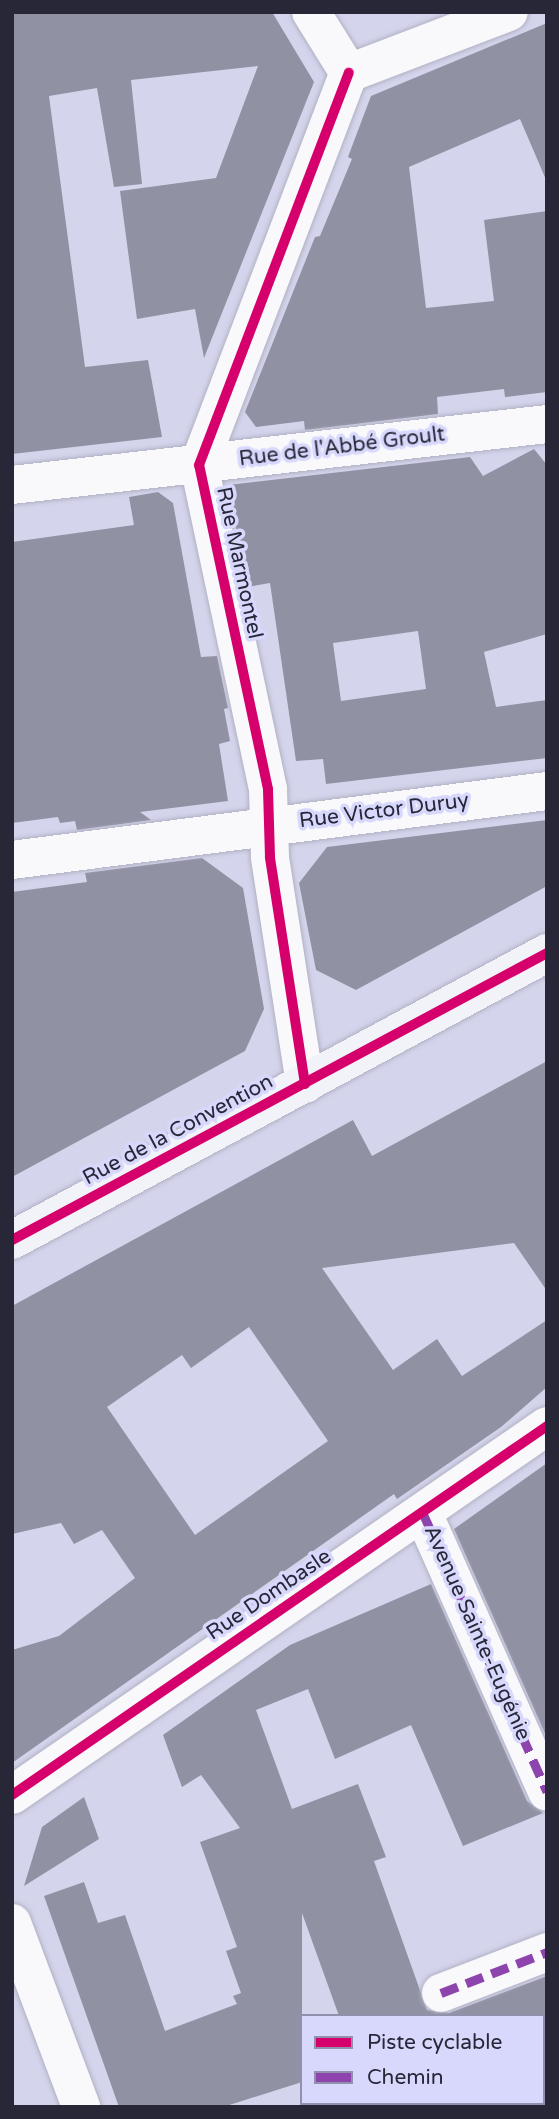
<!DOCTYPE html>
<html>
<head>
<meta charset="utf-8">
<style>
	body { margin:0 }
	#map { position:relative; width:559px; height:2119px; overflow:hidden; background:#d4d4ec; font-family:"Varela Round",sans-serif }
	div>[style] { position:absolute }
	.building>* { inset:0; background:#9191a4 }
	.roads { filter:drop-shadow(0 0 2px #b1b1c4) drop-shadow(0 0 2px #b1b1c4) }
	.street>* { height:38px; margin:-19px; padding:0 19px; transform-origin:19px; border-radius:19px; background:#f9f9fc }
	.secondary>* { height:38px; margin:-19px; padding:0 19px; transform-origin:19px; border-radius:19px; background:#f2f2f9 }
	.quiet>* { height:9px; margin-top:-4.5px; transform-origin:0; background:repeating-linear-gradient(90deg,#8e44ad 0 18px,transparent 0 27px) }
	.cycleway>* { height:10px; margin:-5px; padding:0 5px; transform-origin:5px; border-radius:5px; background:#d6006c }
	span { translate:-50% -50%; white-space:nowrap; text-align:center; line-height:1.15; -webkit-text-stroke:7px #d7d8fc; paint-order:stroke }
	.street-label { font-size:21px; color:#272738 }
	.frame { position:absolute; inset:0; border:14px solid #272738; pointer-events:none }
	.legend { position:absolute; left:300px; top:2014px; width:245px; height:91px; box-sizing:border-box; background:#d7d8fc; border:2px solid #9191ae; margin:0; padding:9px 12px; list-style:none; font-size:21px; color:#272738 }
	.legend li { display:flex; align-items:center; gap:14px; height:35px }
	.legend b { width:35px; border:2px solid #9191ae }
</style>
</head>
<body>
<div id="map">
	<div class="building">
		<i style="clip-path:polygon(12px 12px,272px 12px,314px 82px,204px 358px,195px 309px,137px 319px,120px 191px,216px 178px,258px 66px,131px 80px,142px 184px,114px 187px,97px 88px,49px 96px,85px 367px,148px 360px,162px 437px,12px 454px)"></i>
		<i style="clip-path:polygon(547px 23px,547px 182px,520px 119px,409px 167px,426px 308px,494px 301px,484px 220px,547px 211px,547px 392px,505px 397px,504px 389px,437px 397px,438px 414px,305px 430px,304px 421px,256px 427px,245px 412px,315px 237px,320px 236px,352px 159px,348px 157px,371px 96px)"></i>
		<i style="clip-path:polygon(evenodd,534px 449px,547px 465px,547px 634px,484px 652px,496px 707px,547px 700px,547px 758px,326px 784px,323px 759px,296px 761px,270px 583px,247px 587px,228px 485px,470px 457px,483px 476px,534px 449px,418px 631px,426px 689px,341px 701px,333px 643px,418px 631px)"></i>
		<i style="clip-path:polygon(158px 492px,173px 503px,201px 657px,217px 656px,228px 708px,224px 709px,230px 741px,219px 744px,228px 801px,140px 812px,151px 820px,77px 830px,75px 821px,60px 823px,58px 817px,12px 823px,12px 542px,134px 525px,129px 497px)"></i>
		<i style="clip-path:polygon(547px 820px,547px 886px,356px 990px,316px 970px,299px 883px,327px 847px)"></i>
		<i style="clip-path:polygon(202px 858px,243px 888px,264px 1009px,245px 1051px,12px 1177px,12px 892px,87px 882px,85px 873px)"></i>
		<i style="clip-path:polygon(evenodd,547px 1061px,547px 1291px,514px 1243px,322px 1268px,393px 1370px,437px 1339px,462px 1376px,547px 1320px,547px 1387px,501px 1427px,397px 1499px,394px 1494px,12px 1763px,12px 1650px,59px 1636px,135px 1578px,102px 1530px,74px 1544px,61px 1523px,12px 1534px,12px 1306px,353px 1120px,372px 1156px,547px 1061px,249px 1327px,328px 1441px,195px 1535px,107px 1407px,182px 1355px,191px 1368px,249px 1327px)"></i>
		<i style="clip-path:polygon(547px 1463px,547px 1738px,454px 1529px)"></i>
		<i style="clip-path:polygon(431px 1584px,527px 1801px,543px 1813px,463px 1846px,411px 1725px,335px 1759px,308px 1689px,256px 1710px,292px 1809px,358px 1784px,386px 1857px,374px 1861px,427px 2010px,449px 2013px,547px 1976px,547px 2016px,339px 2016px,302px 1913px,302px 2082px,223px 2107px,119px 2107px,44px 1896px,84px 1882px,98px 1923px,125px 1915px,165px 2031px,237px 2004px,233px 1996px,241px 1993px,226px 1951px,237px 1947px,200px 1842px,240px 1828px,201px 1775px,182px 1787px,163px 1735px,290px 1645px)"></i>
		<i style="clip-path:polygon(84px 1797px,99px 1839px,24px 1886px,42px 1827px)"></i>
	</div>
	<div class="roads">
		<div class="street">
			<i style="left:311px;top:12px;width:72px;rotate:58.1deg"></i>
			<i style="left:349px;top:73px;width:171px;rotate:-20.9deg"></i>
			<i style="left:12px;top:485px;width:538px;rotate:-6.5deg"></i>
			<i style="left:12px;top:860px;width:539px;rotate:-7.35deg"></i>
			<i style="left:305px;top:1084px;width:230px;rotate:-98.8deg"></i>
			<i style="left:270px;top:857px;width:68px;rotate:-91.7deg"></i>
			<i style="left:268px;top:789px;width:331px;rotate:-102deg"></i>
			<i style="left:199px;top:465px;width:420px;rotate:-69.1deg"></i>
			<i style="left:423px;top:1513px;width:305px;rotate:66deg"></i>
			<i style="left:12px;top:1795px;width:650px;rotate:-34.59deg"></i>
			<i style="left:12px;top:1923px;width:197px;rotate:69.4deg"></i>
			<i style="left:441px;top:1993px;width:114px;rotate:-21.1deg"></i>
		</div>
		<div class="secondary">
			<i style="left:12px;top:1240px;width:607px;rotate:-28.21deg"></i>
		</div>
	</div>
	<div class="quiet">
		<i style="left:423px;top:1513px;width:305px;rotate:66deg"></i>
		<i style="left:441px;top:1993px;width:114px;rotate:-21.1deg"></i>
	</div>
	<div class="cycleway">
		<i style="left:305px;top:1084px;width:230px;rotate:-98.8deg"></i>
		<i style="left:270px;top:857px;width:68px;rotate:-91.7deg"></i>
		<i style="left:268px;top:789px;width:331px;rotate:-102deg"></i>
		<i style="left:199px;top:465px;width:420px;rotate:-69.1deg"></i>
		<i style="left:12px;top:1240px;width:607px;rotate:-28.21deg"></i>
		<i style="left:12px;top:1795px;width:650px;rotate:-34.59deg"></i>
	</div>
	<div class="street-label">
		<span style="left:342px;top:447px;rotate:-7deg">Rue de l'Abbé Groult</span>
		<span style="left:239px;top:563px;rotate:78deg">Rue Marmontel</span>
		<span style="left:384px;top:811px;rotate:-7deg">Rue Victor Duruy</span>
		<span style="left:178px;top:1130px;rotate:-28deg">Rue de la Convention</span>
		<span style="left:269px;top:1595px;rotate:-34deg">Rue Dombasle</span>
		<span style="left:477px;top:1633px;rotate:66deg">Avenue Sainte-Eugénie</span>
	</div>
	<div class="frame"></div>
	<ul class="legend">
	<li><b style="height:9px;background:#d6006c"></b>Piste cyclable</li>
	<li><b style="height:9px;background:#8e44ad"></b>Chemin</li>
	</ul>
</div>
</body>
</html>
